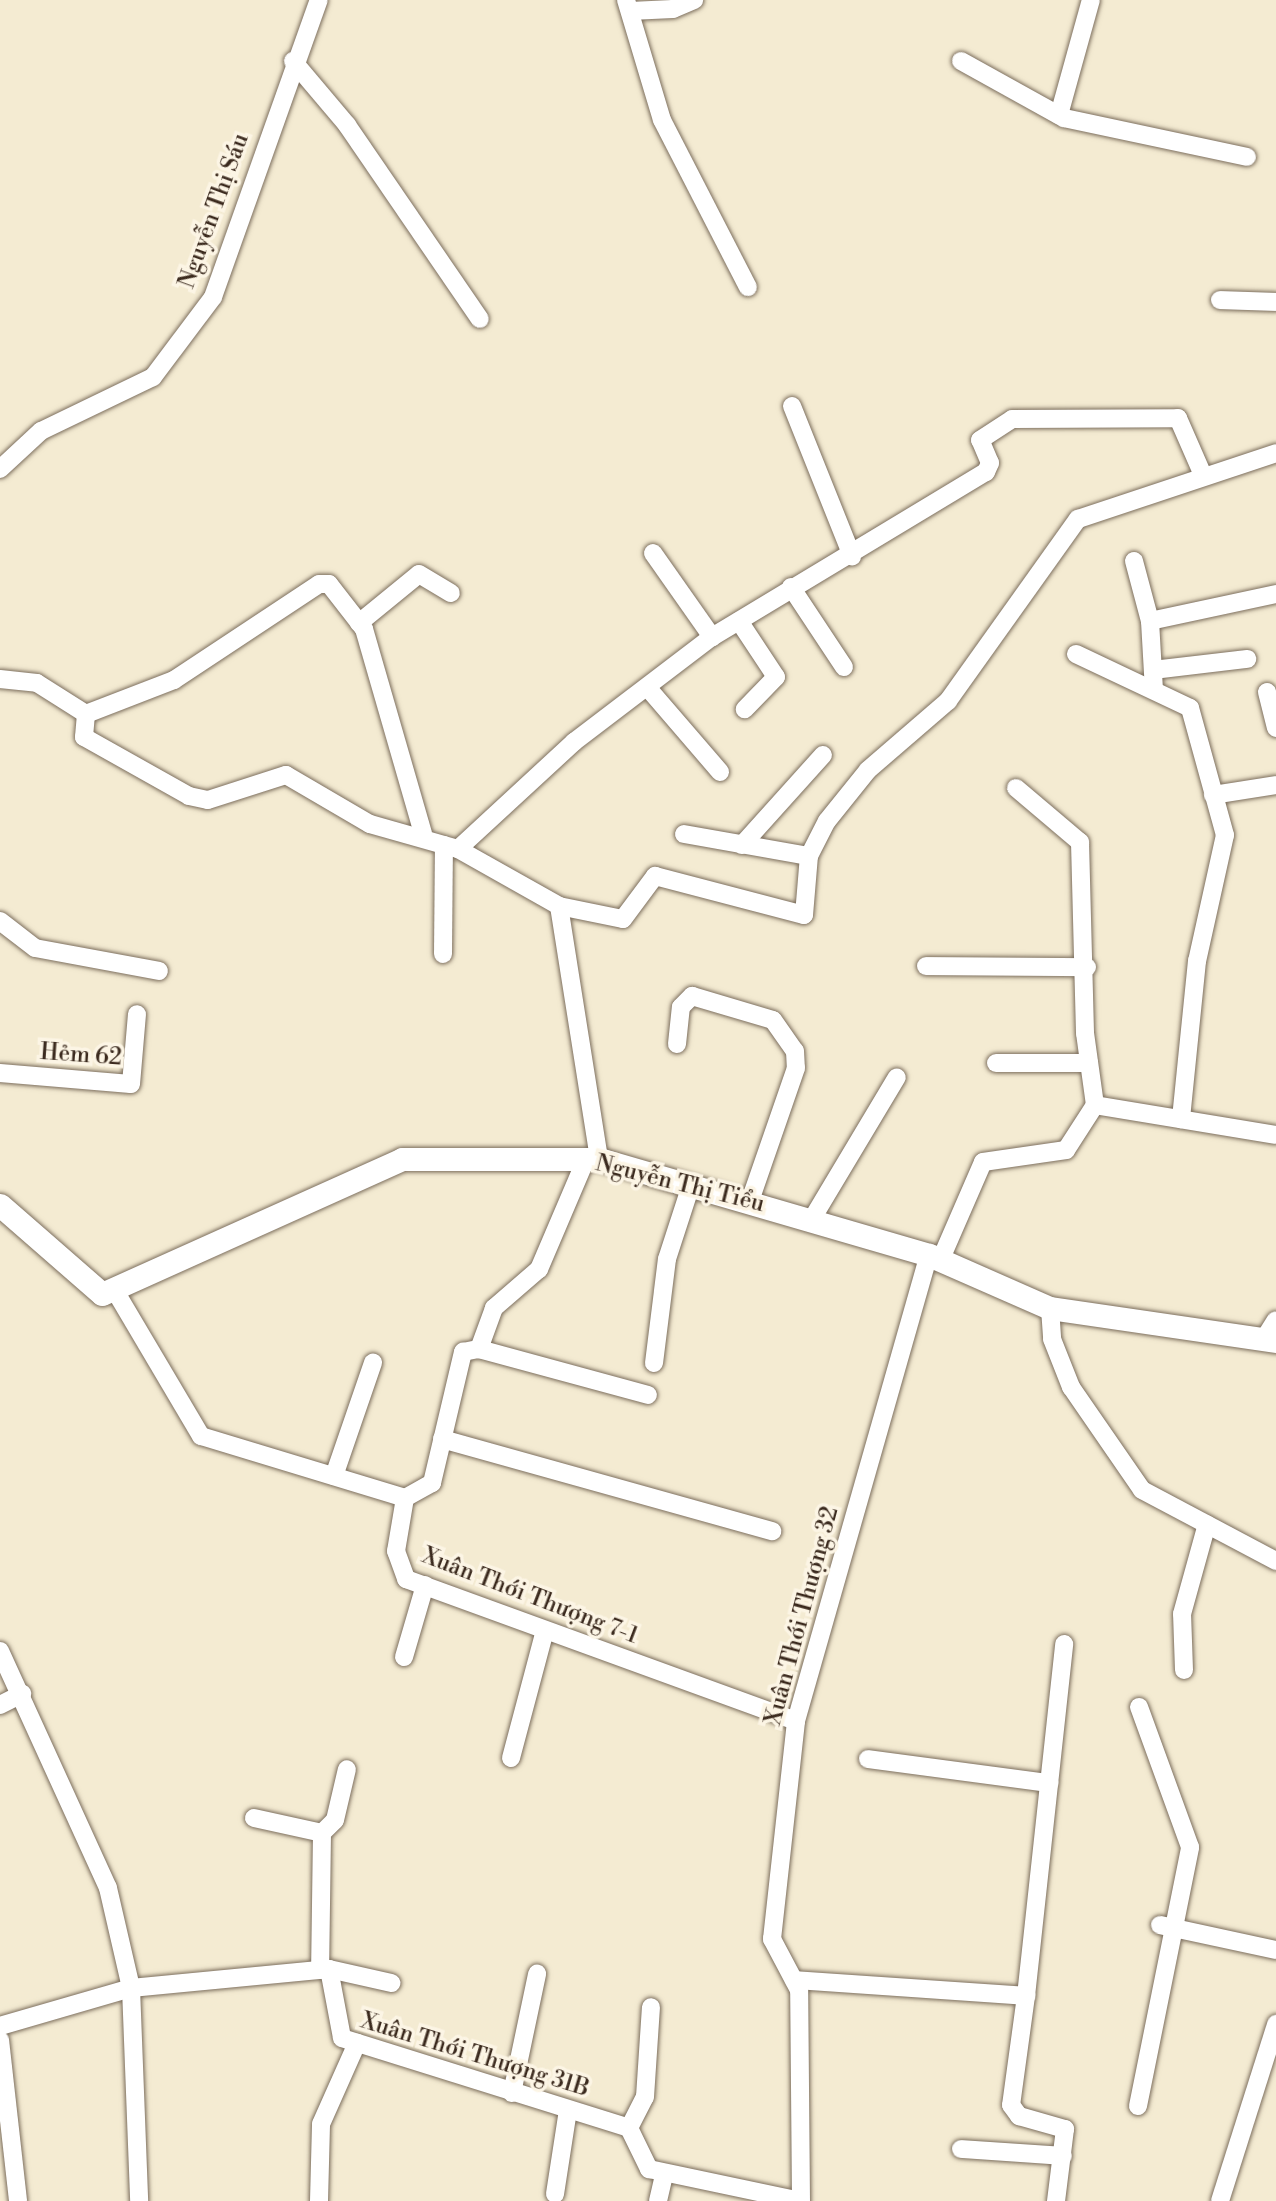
<!DOCTYPE html>
<html>
<head>
<meta charset="utf-8">
<style>
	body { margin:0 }
	#map { position:relative; width:1276px; height:2201px; overflow:hidden; background:#f4ebd2; font-family:"Libre Bodoni",serif }
	div>[style] { position:absolute }
	.roads { filter:drop-shadow(0 0 2px #7c6e5d) drop-shadow(0 0 2px #7c6e5d) }
	.minor>* { height:18px; margin:-9px; padding:0 9px; transform-origin:9px; border-radius:9px; background:#fff }
	.tertiary>* { height:23px; margin:-11.5px; padding:0 11.5px; transform-origin:11.5px; border-radius:11.5px; background:#fff }
	span { translate:-50% -50%; white-space:nowrap; text-align:center; line-height:1.15; -webkit-text-stroke:7px #fcf5e5; paint-order:stroke }
	.street-label { font-size:23px; color:#3b2a1e }
</style>
</head>
<body>
<div id="map">
	<div class="roads">
		<div class="minor">
			<i style="left:626px;top:0;width:125px;rotate:73.3deg"></i>
			<i style="left:662px;top:120px;width:188px;rotate:62.8deg"></i>
			<i style="left:630px;top:11px;width:43px;rotate:-2.7deg"></i>
			<i style="left:673px;top:9px;width:23px;rotate:-23deg"></i>
			<i style="left:293px;top:61px;width:84px;rotate:49.8deg"></i>
			<i style="left:347px;top:125px;width:235px;rotate:55.6deg"></i>
			<i style="left:961px;top:61px;width:118px;rotate:29deg"></i>
			<i style="left:1064px;top:118px;width:187px;rotate:12deg"></i>
			<i style="left:1059px;top:115px;width:119px;rotate:-74.5deg"></i>
			<i style="left:1220px;top:300px;width:56px;rotate:2deg"></i>
			<i style="left:792px;top:406px;width:162px;rotate:68.2deg"></i>
			<i style="left:0;top:469px;width:56px;rotate:-42.8deg"></i>
			<i style="left:41px;top:431px;width:124px;rotate:-25.7deg"></i>
			<i style="left:153px;top:377px;width:100px;rotate:-53.1deg"></i>
			<i style="left:213px;top:297px;width:315px;rotate:-70.4deg"></i>
			<i style="left:653px;top:553px;width:103px;rotate:54.9deg"></i>
			<i style="left:1134px;top:561px;width:62px;rotate:75.1deg"></i>
			<i style="left:1150px;top:621px;width:69px;rotate:86.7deg"></i>
			<i style="left:791px;top:587px;width:96px;rotate:56.5deg"></i>
			<i style="left:739px;top:621px;width:67px;rotate:56.5deg"></i>
			<i style="left:776px;top:677px;width:45px;rotate:134.1deg"></i>
			<i style="left:1150px;top:621px;width:129px;rotate:-12.1deg"></i>
			<i style="left:359px;top:623px;width:77px;rotate:-39.2deg"></i>
			<i style="left:419px;top:574px;width:37px;rotate:31deg"></i>
			<i style="left:1076px;top:654px;width:126px;rotate:25.3deg"></i>
			<i style="left:1190px;top:708px;width:132px;rotate:74.6deg"></i>
			<i style="left:1225px;top:835px;width:129px;rotate:102.5deg"></i>
			<i style="left:1197px;top:961px;width:159px;rotate:95.8deg"></i>
			<i style="left:1153px;top:670px;width:95px;rotate:-6.7deg"></i>
			<i style="left:0;top:679px;width:37px;rotate:6deg"></i>
			<i style="left:37px;top:683px;width:58px;rotate:32.3deg"></i>
			<i style="left:647px;top:687px;width:112px;rotate:49.3deg"></i>
			<i style="left:1267px;top:692px;width:37px;rotate:76deg"></i>
			<i style="left:86px;top:714px;width:23px;rotate:95deg"></i>
			<i style="left:84px;top:737px;width:120px;rotate:29.3deg"></i>
			<i style="left:189px;top:796px;width:19px;rotate:12deg"></i>
			<i style="left:208px;top:800px;width:82px;rotate:-17.8deg"></i>
			<i style="left:286px;top:775px;width:97px;rotate:30.3deg"></i>
			<i style="left:370px;top:824px;width:91px;rotate:15.9deg"></i>
			<i style="left:458px;top:849px;width:116px;rotate:29.4deg"></i>
			<i style="left:559px;top:906px;width:256px;rotate:81deg"></i>
			<i style="left:86px;top:714px;width:94px;rotate:-21.1deg"></i>
			<i style="left:174px;top:680px;width:174px;rotate:-33.5deg"></i>
			<i style="left:319px;top:584px;width:10px"></i>
			<i style="left:329px;top:584px;width:57px;rotate:52.1deg"></i>
			<i style="left:364px;top:629px;width:213px;rotate:73.9deg"></i>
			<i style="left:1016px;top:788px;width:84px;rotate:40.2deg"></i>
			<i style="left:1080px;top:842px;width:191px;rotate:88.5deg"></i>
			<i style="left:1085px;top:1033px;width:73px;rotate:82.1deg"></i>
			<i style="left:1213px;top:795px;width:64px;rotate:-9deg"></i>
			<i style="left:684px;top:834px;width:127px;rotate:10deg"></i>
			<i style="left:742px;top:845px;width:121px;rotate:-48deg"></i>
			<i style="left:458px;top:849px;width:158px;rotate:-42.7deg"></i>
			<i style="left:574px;top:742px;width:173px;rotate:-37.3deg"></i>
			<i style="left:712px;top:637px;width:320px;rotate:-31.1deg"></i>
			<i style="left:986px;top:472px;width:10px;rotate:-66deg"></i>
			<i style="left:990px;top:463px;width:25px;rotate:-113deg"></i>
			<i style="left:980px;top:440px;width:38px;rotate:-33deg"></i>
			<i style="left:1012px;top:419px;width:166px;rotate:-0.3deg"></i>
			<i style="left:1178px;top:418px;width:60px;rotate:66.4deg"></i>
			<i style="left:559px;top:906px;width:65px;rotate:11.5deg"></i>
			<i style="left:623px;top:919px;width:54px;rotate:-53.3deg"></i>
			<i style="left:655px;top:876px;width:154px;rotate:14.7deg"></i>
			<i style="left:804px;top:915px;width:59px;rotate:-85.2deg"></i>
			<i style="left:809px;top:856px;width:39px;rotate:-63deg"></i>
			<i style="left:827px;top:821px;width:65px;rotate:-51.2deg"></i>
			<i style="left:868px;top:770px;width:106px;rotate:-40.8deg"></i>
			<i style="left:948px;top:701px;width:224px;rotate:-54.5deg"></i>
			<i style="left:1078px;top:519px;width:209px;rotate:-18.4deg"></i>
			<i style="left:0;top:921px;width:44px;rotate:37.6deg"></i>
			<i style="left:35px;top:948px;width:126px;rotate:10.5deg"></i>
			<i style="left:443px;top:954px;width:109px;rotate:-89.5deg"></i>
			<i style="left:926px;top:966px;width:161px;rotate:0.4deg"></i>
			<i style="left:677px;top:1044px;width:37px;rotate:-84deg"></i>
			<i style="left:681px;top:1007px;width:16px;rotate:-45deg"></i>
			<i style="left:692px;top:996px;width:84px;rotate:16.5deg"></i>
			<i style="left:773px;top:1020px;width:38px;rotate:55deg"></i>
			<i style="left:795px;top:1051px;width:17px;rotate:87deg"></i>
			<i style="left:796px;top:1068px;width:141px;rotate:109.1deg"></i>
			<i style="left:996px;top:1063px;width:93px"></i>
			<i style="left:0;top:1073px;width:131px;rotate:4.8deg"></i>
			<i style="left:131px;top:1084px;width:70px;rotate:-85.1deg"></i>
			<i style="left:586px;top:1159px;width:120px;rotate:113.1deg"></i>
			<i style="left:539px;top:1269px;width:60px;rotate:139.1deg"></i>
			<i style="left:494px;top:1308px;width:44px;rotate:110.1deg"></i>
			<i style="left:479px;top:1349px;width:175px;rotate:15.2deg"></i>
			<i style="left:812px;top:1219px;width:165px;rotate:-59.1deg"></i>
			<i style="left:940px;top:1261px;width:108px;rotate:-66.5deg"></i>
			<i style="left:983px;top:1162px;width:84px;rotate:-8.2deg"></i>
			<i style="left:1066px;top:1150px;width:54px;rotate:-57.2deg"></i>
			<i style="left:1095px;top:1105px;width:183px;rotate:9.4deg"></i>
			<i style="left:114px;top:1289px;width:171px;rotate:59.4deg"></i>
			<i style="left:201px;top:1436px;width:213px;rotate:16.9deg"></i>
			<i style="left:405px;top:1498px;width:54px;rotate:99.6deg"></i>
			<i style="left:396px;top:1551px;width:30px;rotate:70deg"></i>
			<i style="left:406px;top:1579px;width:415px;rotate:20deg"></i>
			<i style="left:1050px;top:1308px;width:31px;rotate:86deg"></i>
			<i style="left:1052px;top:1339px;width:52px;rotate:68.4deg"></i>
			<i style="left:1071px;top:1387px;width:125px;rotate:55.4deg"></i>
			<i style="left:1142px;top:1490px;width:152px;rotate:27.9deg"></i>
			<i style="left:1264px;top:1339px;width:22px;rotate:-58deg"></i>
			<i style="left:654px;top:1363px;width:105px;rotate:-82.9deg"></i>
			<i style="left:667px;top:1259px;width:78px;rotate:-72deg"></i>
			<i style="left:442px;top:1439px;width:343px;rotate:15.6deg"></i>
			<i style="left:334px;top:1476px;width:120px;rotate:-71deg"></i>
			<i style="left:405px;top:1498px;width:31px;rotate:-29deg"></i>
			<i style="left:432px;top:1483px;width:135px;rotate:-76.7deg"></i>
			<i style="left:463px;top:1352px;width:16px;rotate:-11deg"></i>
			<i style="left:0;top:1651px;width:260px;rotate:65.5deg"></i>
			<i style="left:108px;top:1888px;width:103px;rotate:77deg"></i>
			<i style="left:131px;top:1988px;width:213px;rotate:87.8deg"></i>
			<i style="left:404px;top:1657px;width:75px;rotate:-73.7deg"></i>
			<i style="left:1184px;top:1670px;width:56px;rotate:-92deg"></i>
			<i style="left:1182px;top:1614px;width:93px;rotate:-74.5deg"></i>
			<i style="left:0;top:1705px;width:25px;rotate:-27deg"></i>
			<i style="left:511px;top:1758px;width:132px;rotate:-75.1deg"></i>
			<i style="left:868px;top:1759px;width:183px;rotate:7.6deg"></i>
			<i style="left:254px;top:1818px;width:70px;rotate:12.4deg"></i>
			<i style="left:322px;top:1833px;width:137px;rotate:90.8deg"></i>
			<i style="left:322px;top:1833px;width:18px;rotate:-45deg"></i>
			<i style="left:335px;top:1820px;width:52px;rotate:-76.8deg"></i>
			<i style="left:1160px;top:1925px;width:119px;rotate:12.2deg"></i>
			<i style="left:329px;top:1969px;width:64px;rotate:12.7deg"></i>
			<i style="left:794px;top:1980px;width:233px;rotate:3.9deg"></i>
			<i style="left:1026px;top:1996px;width:354px;rotate:-83.8deg"></i>
			<i style="left:1026px;top:1996px;width:110px;rotate:97.8deg"></i>
			<i style="left:1011px;top:2105px;width:14px;rotate:54deg"></i>
			<i style="left:1019px;top:2116px;width:48px;rotate:15.8deg"></i>
			<i style="left:1065px;top:2129px;width:73px;rotate:97.1deg"></i>
			<i style="left:0;top:2026px;width:136px;rotate:-16.2deg"></i>
			<i style="left:131px;top:1988px;width:199px;rotate:-5.5deg"></i>
			<i style="left:329px;top:1969px;width:70px;rotate:79.3deg"></i>
			<i style="left:342px;top:2038px;width:301px;rotate:17.4deg"></i>
			<i style="left:629px;top:2128px;width:46px;rotate:64deg"></i>
			<i style="left:649px;top:2169px;width:155px;rotate:11.9deg"></i>
			<i style="left:0;top:2040px;width:162px;rotate:83.6deg"></i>
			<i style="left:512px;top:2093px;width:122px;rotate:-78.1deg"></i>
			<i style="left:1138px;top:2106px;width:264px;rotate:-78.6deg"></i>
			<i style="left:1190px;top:1847px;width:149px;rotate:-110deg"></i>
			<i style="left:629px;top:2128px;width:35px;rotate:-63deg"></i>
			<i style="left:645px;top:2097px;width:90px;rotate:-86.2deg"></i>
			<i style="left:961px;top:2149px;width:102px;rotate:3.9deg"></i>
			<i style="left:555px;top:2194px;width:85px;rotate:-81.2deg"></i>
			<i style="left:319px;top:2201px;width:77px;rotate:-88.5deg"></i>
			<i style="left:321px;top:2124px;width:89px;rotate:-66deg"></i>
			<i style="left:658px;top:2201px;width:28px;rotate:-77deg"></i>
			<i style="left:801px;top:2201px;width:211px;rotate:-90.5deg"></i>
			<i style="left:799px;top:1990px;width:58px;rotate:-117.9deg"></i>
			<i style="left:772px;top:1939px;width:219px;rotate:-83.7deg"></i>
			<i style="left:796px;top:1721px;width:485px;rotate:-74.1deg"></i>
			<i style="left:1220px;top:2201px;width:186px;rotate:-72.4deg"></i>
		</div>
		<div class="tertiary">
			<i style="left:0;top:1205px;width:135px;rotate:41.1deg"></i>
			<i style="left:102px;top:1294px;width:329px;rotate:-24.2deg"></i>
			<i style="left:402px;top:1159px;width:197px"></i>
			<i style="left:599px;top:1159px;width:344px;rotate:16.2deg"></i>
			<i style="left:929px;top:1255px;width:132px;rotate:23.7deg"></i>
			<i style="left:1050px;top:1308px;width:228px;rotate:8.3deg"></i>
		</div>
	</div>
	<div class="street-label">
		<span style="left:214px;top:211px;rotate:-70deg">Nguyễn Thị Sáu</span>
		<span style="left:81px;top:1055px;rotate:4deg">Hẻm 62</span>
		<span style="left:680px;top:1184px;rotate:14deg">Nguyễn Thị Tiểu</span>
		<span style="left:530px;top:1596px;rotate:21deg">Xuân Thới Thượng 7-1</span>
		<span style="left:802px;top:1616px;rotate:-75deg">Xuân Thới Thượng 32</span>
		<span style="left:475px;top:2055px;rotate:17deg">Xuân Thới Thượng 31B</span>
	</div>
</div>
</body>
</html>
